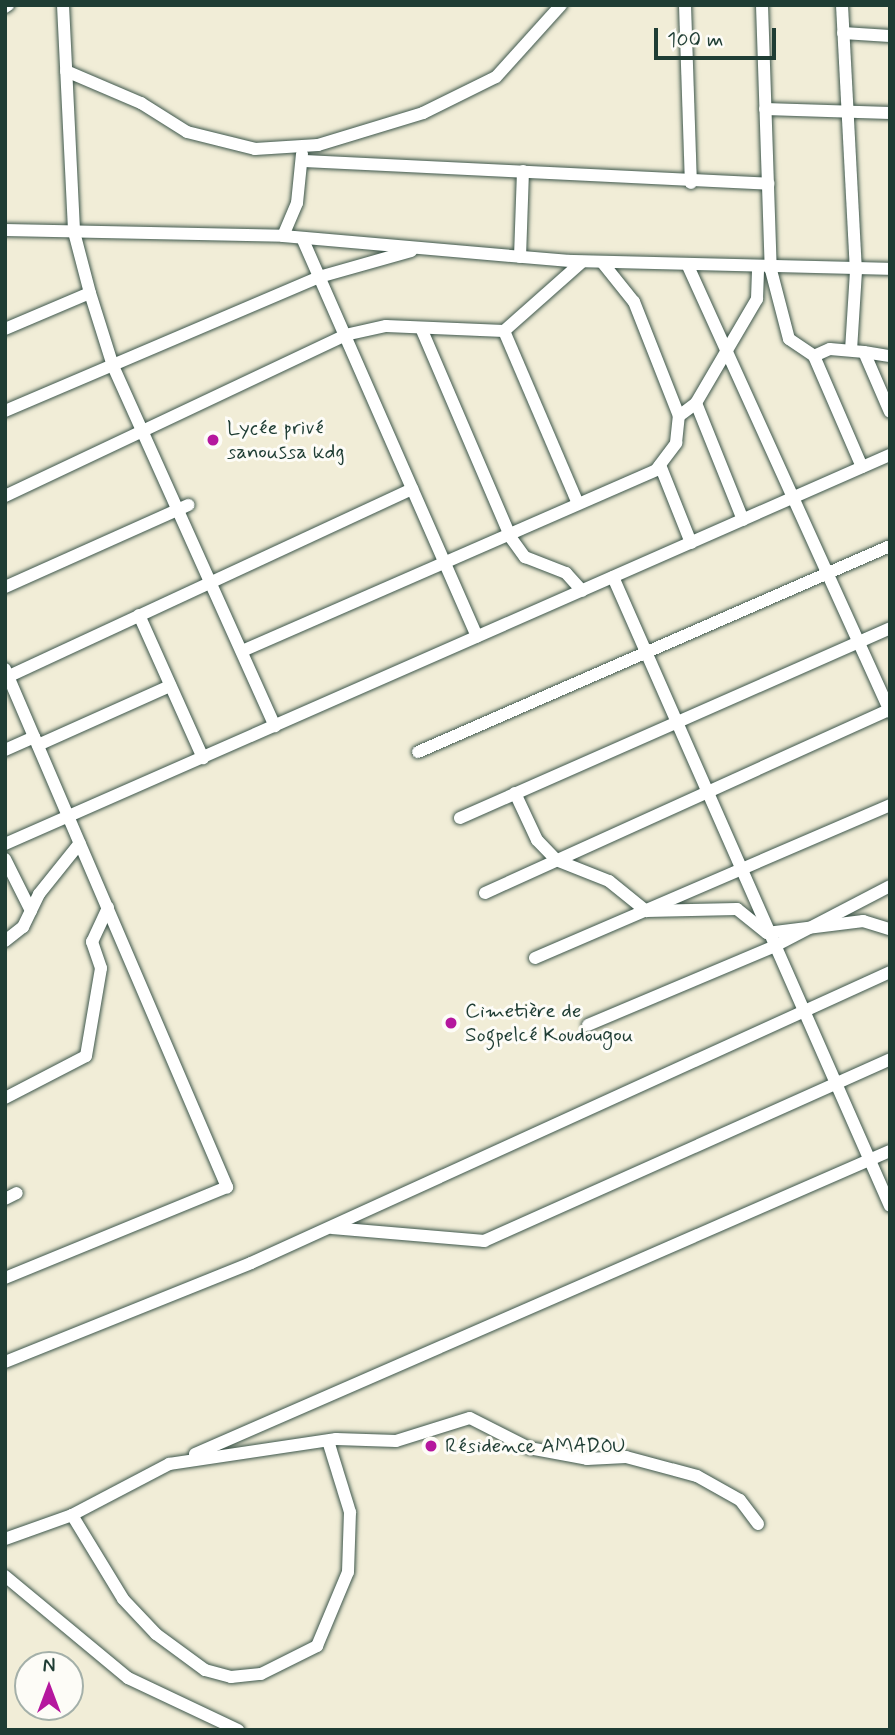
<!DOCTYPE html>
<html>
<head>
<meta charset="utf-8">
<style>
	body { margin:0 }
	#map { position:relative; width:895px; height:1735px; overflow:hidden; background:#f1edd7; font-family:Mynerve,sans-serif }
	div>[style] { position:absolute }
	.roads { filter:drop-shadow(0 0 2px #3e574c) drop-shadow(0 0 2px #3e574c) }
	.minor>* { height:12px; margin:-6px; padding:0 6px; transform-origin:6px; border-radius:6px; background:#fff }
	.dots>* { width:19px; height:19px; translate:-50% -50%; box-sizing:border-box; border:4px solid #fdfcf7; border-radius:50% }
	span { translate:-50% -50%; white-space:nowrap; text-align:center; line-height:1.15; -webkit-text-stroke:6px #fdfcf7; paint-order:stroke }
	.poi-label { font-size:21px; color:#1f3d34 }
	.left { translate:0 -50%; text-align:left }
	.frame { position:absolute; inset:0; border:7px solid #1f3d34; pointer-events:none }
	.north { position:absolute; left:14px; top:1651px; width:70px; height:70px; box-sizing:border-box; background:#fdfcf7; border:2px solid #a4b0a9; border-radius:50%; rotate:0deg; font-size:19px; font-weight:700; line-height:28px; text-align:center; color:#1f3d34 }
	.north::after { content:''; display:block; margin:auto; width:24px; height:32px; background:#b5179e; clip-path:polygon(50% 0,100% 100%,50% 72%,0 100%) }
	.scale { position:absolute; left:654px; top:28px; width:122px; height:32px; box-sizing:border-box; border:4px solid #1f3d34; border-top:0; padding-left:9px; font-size:21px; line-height:24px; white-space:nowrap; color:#1f3d34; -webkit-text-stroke:5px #fdfcf7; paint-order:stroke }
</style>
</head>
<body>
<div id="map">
	<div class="roads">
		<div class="minor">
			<i style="left:63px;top:5px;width:227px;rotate:87.2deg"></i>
			<i style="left:74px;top:232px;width:63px;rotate:75.3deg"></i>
			<i style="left:90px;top:293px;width:77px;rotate:72.5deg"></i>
			<i style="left:113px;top:366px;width:395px;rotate:65.8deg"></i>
			<i style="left:685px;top:5px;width:178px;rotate:88.1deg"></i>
			<i style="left:762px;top:5px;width:265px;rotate:88.1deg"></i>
			<i style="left:771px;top:270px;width:71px;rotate:75.4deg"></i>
			<i style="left:789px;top:339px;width:30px;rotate:34deg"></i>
			<i style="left:814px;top:356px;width:121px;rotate:66.6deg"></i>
			<i style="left:842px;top:5px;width:266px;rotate:87deg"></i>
			<i style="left:856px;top:271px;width:79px;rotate:93.6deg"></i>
			<i style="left:5px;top:7px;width:4px;rotate:-34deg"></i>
			<i style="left:843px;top:33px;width:47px;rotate:3.7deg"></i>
			<i style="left:66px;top:71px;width:82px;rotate:23.1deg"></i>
			<i style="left:141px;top:103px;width:54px;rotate:32.2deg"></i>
			<i style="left:187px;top:132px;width:70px;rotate:14deg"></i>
			<i style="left:255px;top:149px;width:63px;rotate:-3.6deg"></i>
			<i style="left:318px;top:145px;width:110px;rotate:-16.9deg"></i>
			<i style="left:423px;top:113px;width:81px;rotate:-26.3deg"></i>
			<i style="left:496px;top:77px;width:97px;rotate:-47.9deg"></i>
			<i style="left:765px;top:109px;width:125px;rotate:1.8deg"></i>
			<i style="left:305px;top:161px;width:464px;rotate:2.8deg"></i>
			<i style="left:5px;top:230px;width:278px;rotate:1.2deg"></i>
			<i style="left:283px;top:236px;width:288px;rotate:5deg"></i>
			<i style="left:570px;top:261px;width:320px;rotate:1.4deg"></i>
			<i style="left:283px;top:236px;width:36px;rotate:-67deg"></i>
			<i style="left:297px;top:203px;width:49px;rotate:-84.2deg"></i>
			<i style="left:303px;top:240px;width:433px;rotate:66.3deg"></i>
			<i style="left:520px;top:257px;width:86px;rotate:-88deg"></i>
			<i style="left:688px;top:266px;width:490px;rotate:65.6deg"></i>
			<i style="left:421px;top:328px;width:228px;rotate:66.8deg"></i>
			<i style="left:511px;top:538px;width:24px;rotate:54deg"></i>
			<i style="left:525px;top:557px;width:44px;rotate:21.3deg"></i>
			<i style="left:566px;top:573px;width:24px;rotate:48deg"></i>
			<i style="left:5px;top:329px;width:92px;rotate:-23deg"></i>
			<i style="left:504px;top:331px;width:104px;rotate:-41.5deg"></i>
			<i style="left:864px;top:352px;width:26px;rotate:9deg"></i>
			<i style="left:814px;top:356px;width:17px;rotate:-24deg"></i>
			<i style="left:830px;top:349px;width:34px;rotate:5deg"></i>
			<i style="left:864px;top:352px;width:65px;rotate:66.6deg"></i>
			<i style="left:696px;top:403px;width:126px;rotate:68.1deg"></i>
			<i style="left:5px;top:411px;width:341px;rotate:-23.1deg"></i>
			<i style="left:319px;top:277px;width:96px;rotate:-15.8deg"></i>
			<i style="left:679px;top:416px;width:21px;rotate:-37deg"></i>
			<i style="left:696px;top:403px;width:121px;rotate:-59.6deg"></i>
			<i style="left:757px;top:299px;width:30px;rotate:-88deg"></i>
			<i style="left:660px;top:465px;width:84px;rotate:68.3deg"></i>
			<i style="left:5px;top:496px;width:376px;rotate:-25.3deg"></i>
			<i style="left:345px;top:335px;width:42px;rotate:-12.4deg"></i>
			<i style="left:386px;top:326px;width:118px;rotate:2.4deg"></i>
			<i style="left:504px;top:331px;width:185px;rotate:66.8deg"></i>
			<i style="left:613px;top:577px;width:687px;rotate:66.23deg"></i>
			<i style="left:5px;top:587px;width:201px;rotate:-24.1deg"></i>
			<i style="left:139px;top:615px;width:157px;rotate:65.9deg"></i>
			<i style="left:242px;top:651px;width:452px;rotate:-23.6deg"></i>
			<i style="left:656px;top:470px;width:34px;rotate:-53deg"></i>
			<i style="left:676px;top:443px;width:27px;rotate:-84deg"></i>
			<i style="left:679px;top:416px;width:123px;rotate:-111.5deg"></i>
			<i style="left:634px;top:302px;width:51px;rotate:-128.7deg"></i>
			<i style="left:5px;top:669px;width:564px;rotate:66.8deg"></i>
			<i style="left:227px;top:1187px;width:240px;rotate:157.7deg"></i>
			<i style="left:5px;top:678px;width:449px;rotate:-24.9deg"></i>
			<i style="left:38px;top:745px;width:145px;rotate:-24.1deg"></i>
			<i style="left:5px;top:750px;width:32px;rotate:-24deg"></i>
			<i style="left:418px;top:752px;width:515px;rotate:-23.58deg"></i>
			<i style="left:515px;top:793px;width:52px;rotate:64.9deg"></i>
			<i style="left:537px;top:840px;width:28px;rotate:46deg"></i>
			<i style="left:556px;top:860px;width:57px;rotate:21.6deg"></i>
			<i style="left:609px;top:881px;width:48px;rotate:39deg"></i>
			<i style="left:646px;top:911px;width:91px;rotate:-1.3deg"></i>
			<i style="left:737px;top:909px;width:38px;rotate:39deg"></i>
			<i style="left:767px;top:933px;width:97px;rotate:-7.1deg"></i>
			<i style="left:863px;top:921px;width:28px;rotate:17deg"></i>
			<i style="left:460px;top:818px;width:470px;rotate:-23.8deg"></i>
			<i style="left:5px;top:844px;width:967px;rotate:-23.73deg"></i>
			<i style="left:5px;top:859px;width:58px;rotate:63.4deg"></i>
			<i style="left:485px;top:893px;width:445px;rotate:-24.4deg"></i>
			<i style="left:5px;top:941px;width:23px;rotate:-38deg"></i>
			<i style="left:23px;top:927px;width:37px;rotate:-64deg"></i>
			<i style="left:39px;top:894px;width:65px;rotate:-51.2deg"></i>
			<i style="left:535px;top:958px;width:387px;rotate:-23.3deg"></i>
			<i style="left:588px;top:1025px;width:201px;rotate:-22.9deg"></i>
			<i style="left:773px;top:947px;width:132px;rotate:-27.5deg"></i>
			<i style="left:5px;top:1098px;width:91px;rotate:-27.4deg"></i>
			<i style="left:86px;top:1056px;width:89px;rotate:-80.3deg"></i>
			<i style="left:101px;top:968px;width:28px;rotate:-109deg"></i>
			<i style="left:92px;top:942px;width:38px;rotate:-65deg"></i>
			<i style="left:5px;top:1199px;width:13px;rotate:-27deg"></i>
			<i style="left:332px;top:1228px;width:153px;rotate:4.9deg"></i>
			<i style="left:484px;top:1241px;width:445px;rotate:-24.1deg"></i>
			<i style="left:5px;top:1362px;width:265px;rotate:-21.9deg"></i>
			<i style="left:251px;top:1263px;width:702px;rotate:-24.48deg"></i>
			<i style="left:195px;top:1454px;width:758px;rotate:-23.56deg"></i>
			<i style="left:72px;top:1515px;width:98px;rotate:58.7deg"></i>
			<i style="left:123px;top:1599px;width:48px;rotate:46.7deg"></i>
			<i style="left:156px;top:1634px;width:61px;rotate:36.3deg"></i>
			<i style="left:205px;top:1670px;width:27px;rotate:15deg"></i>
			<i style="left:231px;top:1677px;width:30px;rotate:-6deg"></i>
			<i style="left:261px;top:1674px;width:63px;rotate:-26.6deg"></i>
			<i style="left:317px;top:1646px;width:80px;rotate:-67.3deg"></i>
			<i style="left:348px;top:1572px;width:60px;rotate:-88.1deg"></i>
			<i style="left:350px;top:1512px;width:74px;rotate:-107.2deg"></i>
			<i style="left:5px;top:1539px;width:71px;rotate:-19.7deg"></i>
			<i style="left:72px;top:1515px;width:110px;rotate:-27.7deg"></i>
			<i style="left:169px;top:1464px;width:169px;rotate:-8.5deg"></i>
			<i style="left:336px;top:1439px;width:60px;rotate:1.9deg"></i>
			<i style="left:396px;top:1441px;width:77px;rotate:-17.3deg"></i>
			<i style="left:470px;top:1418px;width:66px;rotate:27deg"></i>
			<i style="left:529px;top:1448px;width:59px;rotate:10.7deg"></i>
			<i style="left:587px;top:1459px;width:39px;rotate:-3deg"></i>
			<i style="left:626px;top:1457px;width:73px;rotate:15deg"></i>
			<i style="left:697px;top:1476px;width:49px;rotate:29.2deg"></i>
			<i style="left:740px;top:1500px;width:30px;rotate:53deg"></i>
			<i style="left:5px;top:1576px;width:160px;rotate:39.7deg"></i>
			<i style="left:128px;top:1678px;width:122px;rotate:25.3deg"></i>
		</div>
	</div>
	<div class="dots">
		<i style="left:213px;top:440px;background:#b5179e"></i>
		<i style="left:451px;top:1023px;background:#b5179e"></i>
		<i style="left:431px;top:1446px;background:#b5179e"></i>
	</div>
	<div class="poi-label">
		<span class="left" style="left:227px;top:440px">Lycée privé<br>sanoussa kdg</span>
		<span class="left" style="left:465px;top:1023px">Cimetière de<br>Sogpelcé Koudougou</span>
		<span class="left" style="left:445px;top:1446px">Résidence AMADOU</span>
	</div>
	<div class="frame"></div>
	<div class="north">N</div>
	<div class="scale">100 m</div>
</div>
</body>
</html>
